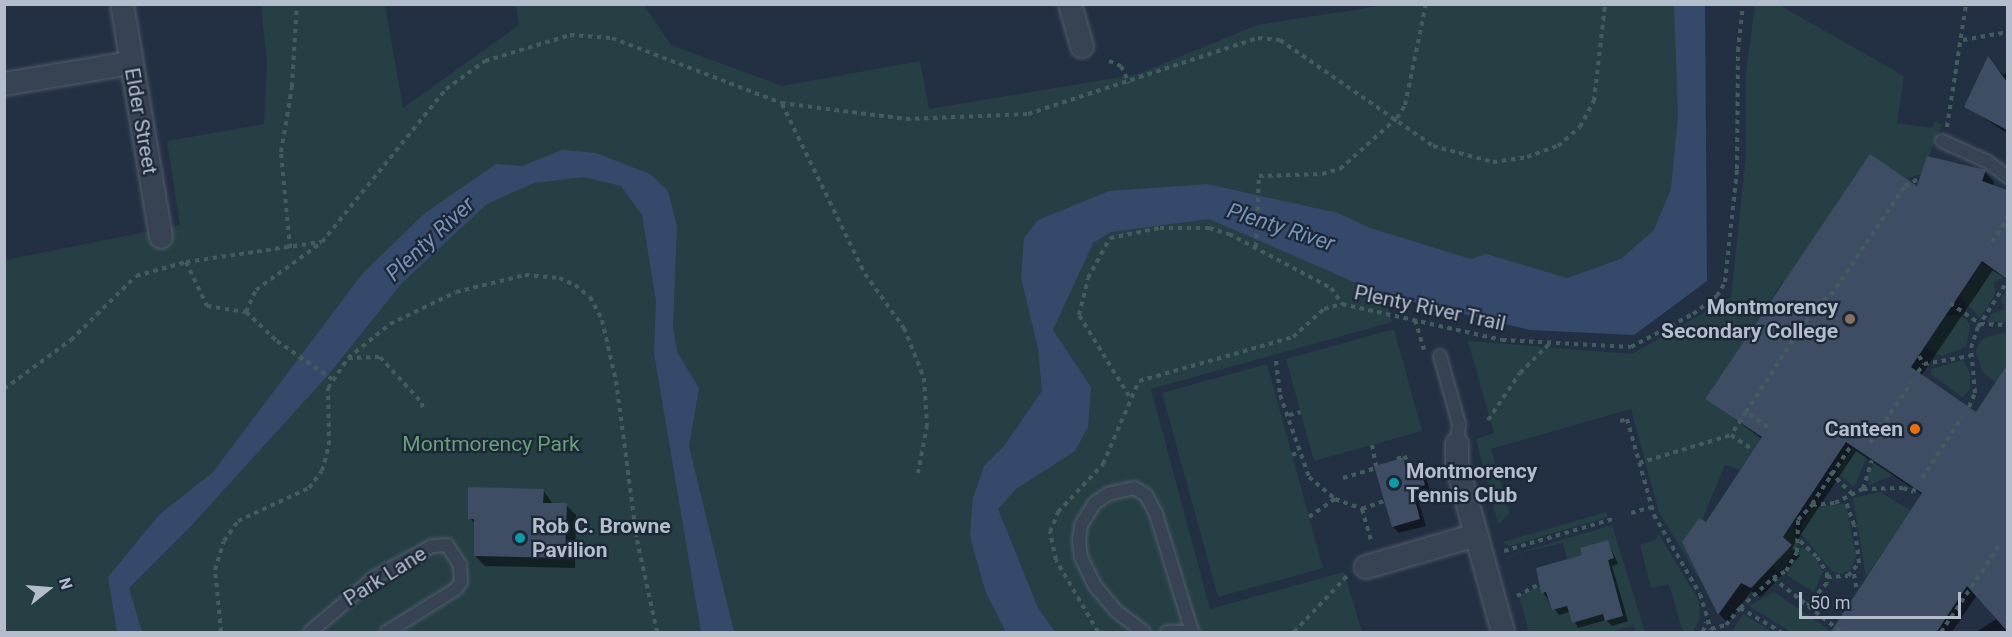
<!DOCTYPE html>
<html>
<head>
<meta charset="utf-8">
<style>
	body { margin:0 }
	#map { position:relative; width:2012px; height:637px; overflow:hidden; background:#233043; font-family:Roboto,sans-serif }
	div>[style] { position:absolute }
	.green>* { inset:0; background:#253f44 }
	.water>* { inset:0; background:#354a6b }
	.shadow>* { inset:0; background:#0007 }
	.building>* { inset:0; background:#3e4d63 }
	.path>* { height:4px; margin-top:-2px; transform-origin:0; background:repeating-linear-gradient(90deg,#435c60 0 4.5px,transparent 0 9px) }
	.roads { filter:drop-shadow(0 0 2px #525d6c) drop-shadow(0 0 2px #525d6c) }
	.lane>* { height:12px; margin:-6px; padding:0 6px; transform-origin:6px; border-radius:6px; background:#374252 }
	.street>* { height:22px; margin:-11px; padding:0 11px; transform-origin:11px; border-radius:11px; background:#374252 }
	.dots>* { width:16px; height:16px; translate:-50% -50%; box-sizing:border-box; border:3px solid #1c2737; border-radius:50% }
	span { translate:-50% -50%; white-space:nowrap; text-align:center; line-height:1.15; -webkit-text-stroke:4.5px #1c2737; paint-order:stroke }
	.street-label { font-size:21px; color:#b4bdcc }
	.poi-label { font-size:21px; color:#b4bdcc; font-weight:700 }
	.right { translate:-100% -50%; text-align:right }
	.left { translate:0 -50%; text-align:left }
	.park-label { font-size:21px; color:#69a077 }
	.water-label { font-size:22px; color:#7992b7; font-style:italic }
	.frame { position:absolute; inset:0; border:6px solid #b4bdcc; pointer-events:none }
	.north { position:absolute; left:18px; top:559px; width:60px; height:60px; -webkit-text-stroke:4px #1c2737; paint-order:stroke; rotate:73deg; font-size:16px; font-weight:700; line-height:24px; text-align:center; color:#b4bdcc }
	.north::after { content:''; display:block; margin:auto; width:21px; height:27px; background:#b4bdcc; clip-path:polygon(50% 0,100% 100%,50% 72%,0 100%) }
	.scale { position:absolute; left:1799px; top:592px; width:162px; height:27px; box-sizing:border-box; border:3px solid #b4bdcc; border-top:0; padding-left:8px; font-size:18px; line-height:21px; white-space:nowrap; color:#b4bdcc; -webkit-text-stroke:4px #1c2737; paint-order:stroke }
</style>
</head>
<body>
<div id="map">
	<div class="green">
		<i style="clip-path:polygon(643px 4px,671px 45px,782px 86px,920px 61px,929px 109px,1138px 74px,1257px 25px,1386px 5px,1690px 5px,1689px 174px,1613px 298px,1376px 260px,1392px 322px,1151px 389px,1210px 609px,1344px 572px,1362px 632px,5px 632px,5px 260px,180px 225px,167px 141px,264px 124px,267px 63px,261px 5px,385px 5px,403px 108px,519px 25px,516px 5px)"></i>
		<i style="clip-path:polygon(1755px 5px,1779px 5px,1904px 76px,1897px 123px,1932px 128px,1935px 121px,1942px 125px,1921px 174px,1905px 179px,1870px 154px,1812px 301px,1783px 281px,1750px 332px,1767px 367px,1739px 349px,1705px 399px,1766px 431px,1740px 470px,1725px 465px,1702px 520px,1699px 518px,1682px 542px,1707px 592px,1659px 512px,1631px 409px,1491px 449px,1510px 514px,1498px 524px,1476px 439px,1494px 433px,1468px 341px,1632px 354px,1731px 297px,1746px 156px,1746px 72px)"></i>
		<i style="clip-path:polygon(1981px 264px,2004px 277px,1994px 282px,1995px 295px,1980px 318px,1959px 296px)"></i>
		<i style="clip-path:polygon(2007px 288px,2007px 322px,1987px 322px,1991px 314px,2004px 309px,2001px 299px)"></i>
		<i style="clip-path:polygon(1957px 315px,1966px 319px,1970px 326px,1966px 347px,1942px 356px,1925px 347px,1945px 316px)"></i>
		<i style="clip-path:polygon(1394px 329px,1422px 431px,1314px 461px,1286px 359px)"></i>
		<i style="clip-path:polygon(2007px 332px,2007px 365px,1996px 383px,1982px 371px,1976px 352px,1979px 343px,1986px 337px)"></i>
		<i style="clip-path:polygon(1963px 360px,1970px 373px,1970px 389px,1963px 398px,1931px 374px,1931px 369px)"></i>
		<i style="clip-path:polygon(1267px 364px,1323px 568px,1218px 597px,1162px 393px)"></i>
		<i style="clip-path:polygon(1853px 447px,1867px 457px,1854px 487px,1836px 472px)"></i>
		<i style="clip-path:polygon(1875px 462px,1894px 475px,1869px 485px,1866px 477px)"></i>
		<i style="clip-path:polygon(1880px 492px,1911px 511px,1866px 577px,1853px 498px)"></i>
		<i style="clip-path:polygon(1843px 504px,1847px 508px,1856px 557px,1851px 570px,1841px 574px,1832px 571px,1799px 531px,1812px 508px)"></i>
		<i style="clip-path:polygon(1606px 512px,1608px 517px,1510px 546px,1503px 542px)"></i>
		<i style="clip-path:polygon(1793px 522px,1797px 545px,1782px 572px,1772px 567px,1752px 589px,1751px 588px,1791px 545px,1782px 536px)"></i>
		<i style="clip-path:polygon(1612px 525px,1645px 632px,1636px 632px,1634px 626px,1610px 632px,1529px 632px,1519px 596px,1541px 586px,1552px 610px,1567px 606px,1572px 623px,1594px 616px,1576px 557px,1567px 559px,1563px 543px,1507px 556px)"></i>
		<i style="clip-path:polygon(1658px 533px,1699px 601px,1700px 618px,1693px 632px,1683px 632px,1669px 584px,1651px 588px,1640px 545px,1656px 540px)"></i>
		<i style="clip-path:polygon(1802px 547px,1814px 556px,1823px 572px,1814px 592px,1787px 575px)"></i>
		<i style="clip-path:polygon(1774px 592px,1831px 631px,1829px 632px,1791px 632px,1749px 606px)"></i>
		<i style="clip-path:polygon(1743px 614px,1772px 632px,1732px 632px)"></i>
	</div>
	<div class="water">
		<i style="clip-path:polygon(1674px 5px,1705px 5px,1707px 281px,1634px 335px,1530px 330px,1384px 295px,1209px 219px,1111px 232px,1093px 243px,1053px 330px,1091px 387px,1088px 427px,1075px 451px,1016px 489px,998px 509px,1038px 608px,1055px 632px,1006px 632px,986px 593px,970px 537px,973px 498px,984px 466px,1004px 446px,1042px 391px,1038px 348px,1021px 278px,1024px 238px,1038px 220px,1109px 191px,1207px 184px,1338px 213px,1370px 228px,1471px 259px,1486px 254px,1567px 278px,1621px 259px,1654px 230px,1671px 189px,1678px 115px)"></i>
		<i style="clip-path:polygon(562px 150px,596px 153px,650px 174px,668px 191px,677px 226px,673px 326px,677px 352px,699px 388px,689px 446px,734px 632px,701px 632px,654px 353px,656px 301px,642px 215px,621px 186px,584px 177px,534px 183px,487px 204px,402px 283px,329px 374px,192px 525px,129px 588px,142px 632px,117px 632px,108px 577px,159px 515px,213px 472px,363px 273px,425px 213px,496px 164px,522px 166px)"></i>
	</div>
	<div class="shadow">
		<i style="clip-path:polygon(1988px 58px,2003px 75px,2008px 71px,2008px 134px,1966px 106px)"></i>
		<i style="clip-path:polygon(1959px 163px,1985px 172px,1994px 182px,1993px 186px,2008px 191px,2008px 280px,1993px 270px,1921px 376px,1977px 414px,2008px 368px,2008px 632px,1976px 632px,1998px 618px,1977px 595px,1952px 632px,1831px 632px,1923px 495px,1856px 451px,1792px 548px,1800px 556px,1761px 597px,1751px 591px,1728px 623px,1719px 614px,1684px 542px,1707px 524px,1762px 439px,1707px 399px,1918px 188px)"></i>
		<i style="clip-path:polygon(1402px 460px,1409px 469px,1418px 467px,1425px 473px,1430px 491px,1417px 496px,1426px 526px,1399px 533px,1393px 527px)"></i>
		<i style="clip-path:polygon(543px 490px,553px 504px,566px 505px,576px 515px,575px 568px,485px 566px,475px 556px,476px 525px,470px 518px)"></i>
		<i style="clip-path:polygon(1608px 542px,1618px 564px,1612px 566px,1628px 621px,1612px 626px,1606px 620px,1578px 628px,1570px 612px,1559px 615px,1543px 592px,1584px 556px)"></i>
	</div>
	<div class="building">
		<i style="clip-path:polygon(1988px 56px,2007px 82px,2007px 130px,1964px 107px)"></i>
		<i style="clip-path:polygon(1870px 154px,1917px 186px,1927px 156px,1986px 170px,1982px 181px,2007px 190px,2007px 279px,1982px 261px,1911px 367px,1976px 412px,2007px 365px,2007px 631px,1967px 586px,1936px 633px,1830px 633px,1922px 493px,1846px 442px,1783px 537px,1792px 545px,1751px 588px,1741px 583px,1718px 615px,1682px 542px,1699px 518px,1706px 522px,1762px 437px,1705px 399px)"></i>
		<i style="clip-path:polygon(1403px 458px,1406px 469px,1419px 465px,1425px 485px,1412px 489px,1420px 519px,1392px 527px,1374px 466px)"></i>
		<i style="clip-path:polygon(468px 487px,544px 489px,543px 503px,567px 503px,565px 558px,474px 556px,474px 519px,468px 519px)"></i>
		<i style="clip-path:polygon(1608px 540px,1614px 558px,1608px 560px,1623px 616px,1605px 621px,1603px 614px,1572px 623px,1567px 606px,1552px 610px,1546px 592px,1541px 593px,1536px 568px,1582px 555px,1580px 548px)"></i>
	</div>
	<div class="path">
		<i style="left:1963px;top:40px;width:46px;rotate:-10.1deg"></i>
		<i style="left:1109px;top:61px;width:13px;rotate:23deg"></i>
		<i style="left:1121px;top:66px;width:19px;rotate:65deg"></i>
		<i style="left:782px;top:104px;width:189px;rotate:64deg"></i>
		<i style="left:865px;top:274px;width:67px;rotate:54.2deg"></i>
		<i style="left:904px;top:328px;width:54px;rotate:68.2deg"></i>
		<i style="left:924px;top:378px;width:47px;rotate:86.3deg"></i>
		<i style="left:927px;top:425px;width:49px;rotate:100.6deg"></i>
		<i style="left:1947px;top:127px;width:124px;rotate:-81.2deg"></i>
		<i style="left:1992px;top:242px;width:29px;rotate:-56deg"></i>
		<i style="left:1256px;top:247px;width:71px;rotate:-87.6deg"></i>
		<i style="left:1259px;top:176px;width:63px;rotate:-1.8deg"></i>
		<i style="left:1322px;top:174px;width:19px;rotate:-16deg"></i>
		<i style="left:1340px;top:169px;width:76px;rotate:-41.8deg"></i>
		<i style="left:1397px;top:118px;width:15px;rotate:-58deg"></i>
		<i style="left:1405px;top:105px;width:103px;rotate:-78.3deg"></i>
		<i style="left:290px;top:248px;width:96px;rotate:-95.4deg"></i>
		<i style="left:281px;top:152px;width:66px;rotate:-80.4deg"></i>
		<i style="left:292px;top:87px;width:83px;rotate:-86.6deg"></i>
		<i style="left:186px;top:262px;width:137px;rotate:-8.4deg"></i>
		<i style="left:322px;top:242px;width:197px;rotate:-51deg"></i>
		<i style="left:446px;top:89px;width:48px;rotate:-35.7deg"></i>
		<i style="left:485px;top:61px;width:89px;rotate:-17deg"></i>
		<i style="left:570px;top:35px;width:42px;rotate:4.1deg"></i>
		<i style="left:612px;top:38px;width:181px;rotate:21deg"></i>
		<i style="left:781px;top:103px;width:126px;rotate:7.3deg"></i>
		<i style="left:906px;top:119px;width:122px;rotate:-2.3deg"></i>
		<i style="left:1028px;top:114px;width:242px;rotate:-18.3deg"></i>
		<i style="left:1258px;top:38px;width:22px;rotate:5deg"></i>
		<i style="left:1280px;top:40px;width:186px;rotate:34.7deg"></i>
		<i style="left:1433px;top:146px;width:62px;rotate:14.9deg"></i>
		<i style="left:1493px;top:162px;width:34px;rotate:-8deg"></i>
		<i style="left:1527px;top:157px;width:33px;rotate:-20deg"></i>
		<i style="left:1558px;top:146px;width:29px;rotate:-41deg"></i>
		<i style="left:1580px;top:127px;width:30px;rotate:-62deg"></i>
		<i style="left:1594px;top:101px;width:98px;rotate:-83.5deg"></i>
		<i style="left:1950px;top:303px;width:37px;rotate:35deg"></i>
		<i style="left:1980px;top:324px;width:28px;rotate:2deg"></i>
		<i style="left:246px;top:312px;width:24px;rotate:-66deg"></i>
		<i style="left:256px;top:290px;width:80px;rotate:-35.9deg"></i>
		<i style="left:1415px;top:320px;width:31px;rotate:73deg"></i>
		<i style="left:1919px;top:356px;width:9px;rotate:58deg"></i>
		<i style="left:348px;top:358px;width:32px;rotate:-2deg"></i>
		<i style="left:380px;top:357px;width:62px;rotate:47.6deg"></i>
		<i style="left:422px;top:403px;width:8px;rotate:83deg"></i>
		<i style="left:1276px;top:361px;width:34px;rotate:83deg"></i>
		<i style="left:1280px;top:395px;width:87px;rotate:70.5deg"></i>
		<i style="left:1309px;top:477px;width:34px;rotate:40deg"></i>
		<i style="left:1335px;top:499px;width:29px;rotate:20deg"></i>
		<i style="left:1362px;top:509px;width:35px;rotate:74deg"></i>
		<i style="left:1918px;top:372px;width:10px;rotate:-53deg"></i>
		<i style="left:1924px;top:364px;width:47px;rotate:-9.9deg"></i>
		<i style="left:4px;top:389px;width:83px;rotate:-36.2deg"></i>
		<i style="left:71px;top:340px;width:91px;rotate:-44.6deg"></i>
		<i style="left:136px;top:276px;width:52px;rotate:-15.6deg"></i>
		<i style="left:186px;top:262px;width:49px;rotate:64.5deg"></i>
		<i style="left:207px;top:306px;width:39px;rotate:9deg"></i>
		<i style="left:246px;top:312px;width:42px;rotate:43.1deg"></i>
		<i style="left:277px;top:341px;width:67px;rotate:34.6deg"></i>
		<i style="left:1129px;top:396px;width:95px;rotate:-121.7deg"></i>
		<i style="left:1079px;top:315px;width:38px;rotate:-76deg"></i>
		<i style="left:1088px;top:278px;width:46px;rotate:-61.2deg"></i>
		<i style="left:1110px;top:238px;width:51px;rotate:-11.3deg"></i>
		<i style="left:1160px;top:228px;width:49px"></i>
		<i style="left:1209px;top:228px;width:21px;rotate:17deg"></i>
		<i style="left:1229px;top:234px;width:115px;rotate:27.9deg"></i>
		<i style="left:1331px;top:288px;width:19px;rotate:55deg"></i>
		<i style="left:1969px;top:407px;width:15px;rotate:-67deg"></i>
		<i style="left:1975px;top:393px;width:45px;rotate:-95.1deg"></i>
		<i style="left:1971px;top:348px;width:22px;rotate:-72deg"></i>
		<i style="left:1978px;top:327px;width:56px;rotate:-57.4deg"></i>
		<i style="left:1746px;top:412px;width:27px;rotate:123deg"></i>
		<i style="left:1731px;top:435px;width:27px;rotate:34deg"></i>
		<i style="left:1289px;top:415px;width:12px;rotate:-14deg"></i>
		<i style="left:1488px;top:420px;width:57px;rotate:-55.8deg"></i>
		<i style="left:1520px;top:373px;width:42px;rotate:-45deg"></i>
		<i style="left:1620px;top:421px;width:7px;rotate:-16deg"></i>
		<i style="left:1627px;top:419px;width:100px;rotate:74.3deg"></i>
		<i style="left:1654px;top:515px;width:91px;rotate:59.8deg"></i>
		<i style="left:1700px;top:594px;width:37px;rotate:73deg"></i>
		<i style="left:1711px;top:629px;width:16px;rotate:-15deg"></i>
		<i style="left:1726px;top:625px;width:22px;rotate:-51deg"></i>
		<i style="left:1740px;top:608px;width:48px;rotate:30.3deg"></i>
		<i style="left:1768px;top:427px;width:27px;rotate:-146deg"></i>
		<i style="left:1746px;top:412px;width:127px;rotate:-56.6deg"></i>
		<i style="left:1816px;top:306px;width:19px;rotate:-36deg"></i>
		<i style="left:1831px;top:295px;width:132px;rotate:-55.8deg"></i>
		<i style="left:1905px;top:186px;width:17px;rotate:-28deg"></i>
		<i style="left:1870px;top:443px;width:73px;rotate:-55.7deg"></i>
		<i style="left:1372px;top:445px;width:21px;rotate:79deg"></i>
		<i style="left:1292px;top:455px;width:8px;rotate:-23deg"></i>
		<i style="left:1397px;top:459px;width:8px;rotate:-23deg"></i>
		<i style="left:1404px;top:456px;width:14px;rotate:54deg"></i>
		<i style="left:1639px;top:463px;width:96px;rotate:-16.9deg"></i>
		<i style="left:1830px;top:472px;width:31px;rotate:45deg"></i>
		<i style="left:1343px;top:478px;width:34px;rotate:-17deg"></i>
		<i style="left:1922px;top:478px;width:73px;rotate:-56.7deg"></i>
		<i style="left:1863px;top:489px;width:30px;rotate:-73deg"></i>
		<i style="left:1812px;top:504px;width:70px;rotate:-56.1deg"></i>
		<i style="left:1362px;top:509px;width:23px;rotate:-20deg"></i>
		<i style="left:1631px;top:513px;width:22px;rotate:-16deg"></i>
		<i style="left:1309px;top:517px;width:32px;rotate:-35deg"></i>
		<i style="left:1800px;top:541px;width:23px;rotate:43deg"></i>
		<i style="left:1817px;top:557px;width:19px;rotate:58deg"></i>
		<i style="left:1827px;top:573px;width:10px;rotate:90deg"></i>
		<i style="left:1827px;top:583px;width:30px;rotate:131deg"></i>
		<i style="left:1504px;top:551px;width:114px;rotate:-16.4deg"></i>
		<i style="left:1854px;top:574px;width:17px;rotate:80deg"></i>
		<i style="left:1827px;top:577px;width:21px;rotate:-3deg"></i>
		<i style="left:1848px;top:576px;width:17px;rotate:-50deg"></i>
		<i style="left:1859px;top:563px;width:38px;rotate:-97deg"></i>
		<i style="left:1854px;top:525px;width:28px;rotate:-109deg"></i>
		<i style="left:1773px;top:578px;width:15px;rotate:-28deg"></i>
		<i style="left:1786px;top:571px;width:22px;rotate:-60deg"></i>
		<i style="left:1797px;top:552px;width:32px;rotate:-88deg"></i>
		<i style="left:1798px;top:520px;width:21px;rotate:-47deg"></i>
		<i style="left:1812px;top:505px;width:23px;rotate:-5deg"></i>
		<i style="left:1835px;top:503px;width:31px;rotate:-27deg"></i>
		<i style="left:1863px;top:489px;width:40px;rotate:-1.4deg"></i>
		<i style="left:1903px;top:488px;width:11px;rotate:22deg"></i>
		<i style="left:1913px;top:492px;width:4px;rotate:-63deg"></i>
		<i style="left:1517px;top:596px;width:26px;rotate:-28deg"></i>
		<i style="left:1740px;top:608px;width:45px;rotate:-42.3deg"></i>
		<i style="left:1773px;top:578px;width:87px;rotate:38.5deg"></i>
		<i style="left:221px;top:632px;width:62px;rotate:-95.5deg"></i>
		<i style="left:215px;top:570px;width:30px;rotate:-73deg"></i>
		<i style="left:224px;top:541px;width:24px;rotate:-55deg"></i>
		<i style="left:238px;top:521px;width:78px;rotate:-24.9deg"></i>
		<i style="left:309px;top:488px;width:21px;rotate:-53deg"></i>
		<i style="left:322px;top:471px;width:27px;rotate:-75deg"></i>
		<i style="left:329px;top:445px;width:57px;rotate:-91deg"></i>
		<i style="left:328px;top:388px;width:36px;rotate:-56deg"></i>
		<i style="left:348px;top:358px;width:54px;rotate:-39deg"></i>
		<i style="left:390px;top:324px;width:73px;rotate:-25.9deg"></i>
		<i style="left:456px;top:292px;width:71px;rotate:-13.8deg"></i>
		<i style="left:525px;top:275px;width:34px;rotate:5deg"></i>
		<i style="left:559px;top:278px;width:17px;rotate:24deg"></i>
		<i style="left:575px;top:285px;width:19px;rotate:39deg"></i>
		<i style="left:590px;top:297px;width:26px;rotate:62deg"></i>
		<i style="left:602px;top:320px;width:63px;rotate:77.1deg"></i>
		<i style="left:616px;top:381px;width:160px;rotate:82.5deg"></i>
		<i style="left:637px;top:540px;width:94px;rotate:77.7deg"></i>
		<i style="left:1098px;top:632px;width:83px;rotate:-120.3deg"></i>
		<i style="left:1056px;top:560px;width:29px;rotate:-102deg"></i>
		<i style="left:1050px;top:532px;width:22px;rotate:-68deg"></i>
		<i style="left:1058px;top:512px;width:66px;rotate:-46.8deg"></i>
		<i style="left:1103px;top:464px;width:90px;rotate:-66.6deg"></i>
		<i style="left:1139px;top:381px;width:160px;rotate:-15.9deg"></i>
		<i style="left:1293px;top:337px;width:42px;rotate:-42.1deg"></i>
		<i style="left:1324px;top:309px;width:19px;rotate:-16deg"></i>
		<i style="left:1342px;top:304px;width:164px;rotate:12.7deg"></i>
		<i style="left:1502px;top:340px;width:129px;rotate:3.1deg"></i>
		<i style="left:1631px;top:347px;width:70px;rotate:-28deg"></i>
		<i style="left:1693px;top:314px;width:30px;rotate:-37deg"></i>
		<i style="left:1717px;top:296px;width:16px;rotate:-60deg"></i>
		<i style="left:1725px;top:282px;width:114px;rotate:-83.9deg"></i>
		<i style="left:1737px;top:169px;width:118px;rotate:-89.5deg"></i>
		<i style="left:1738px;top:51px;width:47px;rotate:-83.9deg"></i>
		<i style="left:1294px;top:632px;width:77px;rotate:-46.6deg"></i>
		<i style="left:1703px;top:632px;width:10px;rotate:-73deg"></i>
		<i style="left:1941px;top:632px;width:104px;rotate:-56deg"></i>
	</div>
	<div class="roads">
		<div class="lane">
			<i style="left:1942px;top:141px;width:51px;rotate:24.5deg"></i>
			<i style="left:1988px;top:162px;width:25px;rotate:37deg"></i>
			<i style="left:1440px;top:356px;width:71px;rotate:74.4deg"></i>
			<i style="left:1459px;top:424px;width:20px;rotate:96deg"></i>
			<i style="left:310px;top:632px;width:85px;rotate:-40.2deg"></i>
			<i style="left:375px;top:577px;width:65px;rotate:-28.5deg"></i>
			<i style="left:432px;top:546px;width:15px;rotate:-4deg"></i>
			<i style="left:447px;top:545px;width:24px;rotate:57deg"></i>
			<i style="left:460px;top:565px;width:17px;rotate:87deg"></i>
			<i style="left:461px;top:582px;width:9px;rotate:126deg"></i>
			<i style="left:456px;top:589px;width:81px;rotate:148.1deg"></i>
			<i style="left:1144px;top:632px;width:34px;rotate:-143deg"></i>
			<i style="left:1117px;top:612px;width:34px;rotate:-130deg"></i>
			<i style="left:1095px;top:586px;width:32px;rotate:-116deg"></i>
			<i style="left:1081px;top:557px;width:16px;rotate:-97deg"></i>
			<i style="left:1079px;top:541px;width:16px;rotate:-83deg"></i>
			<i style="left:1081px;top:525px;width:26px;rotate:-58deg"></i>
			<i style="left:1095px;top:503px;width:16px;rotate:-35deg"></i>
			<i style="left:1108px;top:494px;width:27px;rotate:-13deg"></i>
			<i style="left:1134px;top:488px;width:14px;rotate:30deg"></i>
			<i style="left:1146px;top:495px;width:21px;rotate:62deg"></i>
			<i style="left:1156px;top:514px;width:123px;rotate:73deg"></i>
			<i style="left:1167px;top:632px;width:26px"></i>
		</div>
		<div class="street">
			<i style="left:122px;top:4px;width:236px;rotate:80.5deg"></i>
			<i style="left:1070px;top:4px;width:44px;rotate:74.1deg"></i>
			<i style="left:4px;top:84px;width:129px;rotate:-9.4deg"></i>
			<i style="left:1457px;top:444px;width:21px;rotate:90deg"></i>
			<i style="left:1457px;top:465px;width:173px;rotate:74.6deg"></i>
			<i style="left:1366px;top:567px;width:115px;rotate:-16.2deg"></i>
		</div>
	</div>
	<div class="dots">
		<i style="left:1850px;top:319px;background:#8d6e63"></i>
		<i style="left:1915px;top:429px;background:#e8710a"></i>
		<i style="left:1394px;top:483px;background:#0f9aa8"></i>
		<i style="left:520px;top:538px;background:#0f9aa8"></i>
	</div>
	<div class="street-label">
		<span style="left:141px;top:121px;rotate:80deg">Elder Street</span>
		<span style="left:1430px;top:308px;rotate:12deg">Plenty River Trail</span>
		<span style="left:385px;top:576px;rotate:-32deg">Park Lane</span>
	</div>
	<div class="poi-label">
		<span class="right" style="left:1838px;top:319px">Montmorency<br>Secondary College</span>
		<span class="right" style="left:1903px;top:429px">Canteen</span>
		<span class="left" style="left:1406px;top:483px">Montmorency<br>Tennis Club</span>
		<span class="left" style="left:532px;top:538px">Rob C. Browne<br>Pavilion</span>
	</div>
	<div class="park-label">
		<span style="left:491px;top:444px">Montmorency Park</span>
	</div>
	<div class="water-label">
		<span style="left:1281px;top:227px;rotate:18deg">Plenty River</span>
		<span style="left:430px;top:239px;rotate:-43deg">Plenty River</span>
	</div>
	<div class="frame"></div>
	<div class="north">N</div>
	<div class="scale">50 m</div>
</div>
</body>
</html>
